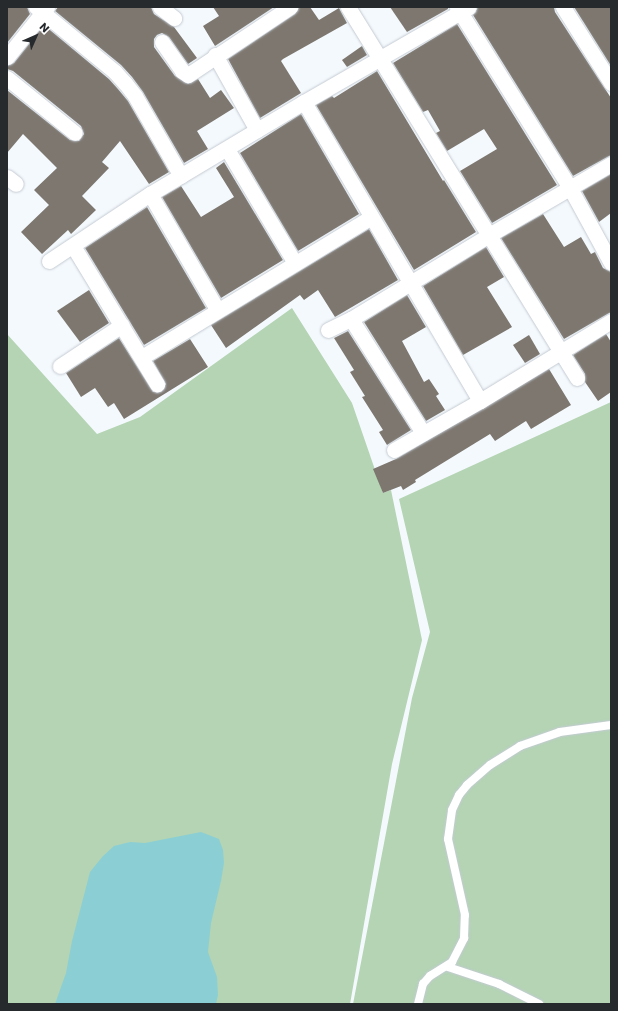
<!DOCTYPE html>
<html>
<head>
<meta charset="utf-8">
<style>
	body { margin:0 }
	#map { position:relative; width:618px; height:1011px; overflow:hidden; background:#f4f9fd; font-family:Poppins,sans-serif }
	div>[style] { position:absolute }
	.green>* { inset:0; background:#b4d4b4 }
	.water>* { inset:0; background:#8bcfd4 }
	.building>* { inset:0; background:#7d7770 }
	.roads { filter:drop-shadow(0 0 1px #c4cbd3) drop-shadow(0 0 1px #c4cbd3) }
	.service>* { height:8px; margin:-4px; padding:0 4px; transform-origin:4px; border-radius:4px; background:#fff }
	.minor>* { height:15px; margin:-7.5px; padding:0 7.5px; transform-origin:7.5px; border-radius:7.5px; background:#fff }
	span { translate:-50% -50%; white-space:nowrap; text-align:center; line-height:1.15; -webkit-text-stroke:3px #fff; paint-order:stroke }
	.frame { position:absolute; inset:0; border:8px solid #272a2d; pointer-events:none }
	.north { position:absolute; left:16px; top:16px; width:40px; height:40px; -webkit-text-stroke:3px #fff; paint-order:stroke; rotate:45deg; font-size:11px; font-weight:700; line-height:16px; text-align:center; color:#272a2d }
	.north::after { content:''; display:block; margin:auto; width:14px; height:18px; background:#272a2d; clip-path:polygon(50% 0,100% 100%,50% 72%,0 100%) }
</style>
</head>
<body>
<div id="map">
	<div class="green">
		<i style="clip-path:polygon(292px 308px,352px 403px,383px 493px,391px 490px,422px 640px,392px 764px,350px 1004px,7px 1004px,7px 334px,97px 434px,140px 417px)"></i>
		<i style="clip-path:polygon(611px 402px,611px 1004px,353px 1004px,412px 698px,430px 632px,399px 499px)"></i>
	</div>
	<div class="water">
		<i style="clip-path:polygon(201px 832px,219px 839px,223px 850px,224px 863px,221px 881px,211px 923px,208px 952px,217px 977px,218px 995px,216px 1004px,55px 1004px,66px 973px,72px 941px,90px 872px,103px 856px,114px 846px,130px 842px,145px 843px)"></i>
	</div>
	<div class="building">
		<i style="clip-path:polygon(7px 7px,27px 7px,30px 14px,7px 43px)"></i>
		<i style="clip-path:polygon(58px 7px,151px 7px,154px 14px,174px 27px,197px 58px,188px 64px,169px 37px,162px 33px,157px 35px,154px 39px,154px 47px,175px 76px,188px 84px,198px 79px,210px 98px,221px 90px,234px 108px,197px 131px,208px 149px,184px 163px,143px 92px,132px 77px,121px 65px,55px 11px)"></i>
		<i style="clip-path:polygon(213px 7px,274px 7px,215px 46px,203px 26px,219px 16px)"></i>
		<i style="clip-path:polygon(299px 7px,310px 7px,319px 20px,339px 8px,347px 23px,283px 59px,281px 61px,301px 93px,260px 118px,228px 59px,295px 14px)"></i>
		<i style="clip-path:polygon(390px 7px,448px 7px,448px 9px,407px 32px)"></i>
		<i style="clip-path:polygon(478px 7px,554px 7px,555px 12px,611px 98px,611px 155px,573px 176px,473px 15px)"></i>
		<i style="clip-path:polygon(574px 7px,611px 7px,611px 66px)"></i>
		<i style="clip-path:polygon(457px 24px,557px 185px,492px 223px,460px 171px,497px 149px,484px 129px,447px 151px,436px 133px,440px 131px,428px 110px,423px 112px,393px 63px)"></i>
		<i style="clip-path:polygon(44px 25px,109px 79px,118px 89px,128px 101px,169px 172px,149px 184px,120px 141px,102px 162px,109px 168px,82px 196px,96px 210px,71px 234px,68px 230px,42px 254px,21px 232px,49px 205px,34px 190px,57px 168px,23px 134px,7px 153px,7px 90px,70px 140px,79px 141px,84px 134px,81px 126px,13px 71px,7px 69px,7px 66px,14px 63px)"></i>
		<i style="clip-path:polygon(362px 46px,367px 55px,347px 67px,342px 60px)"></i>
		<i style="clip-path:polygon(377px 71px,443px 181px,444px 180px,476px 232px,414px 270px,316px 105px,332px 96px,334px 98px)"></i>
		<i style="clip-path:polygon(301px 114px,359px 214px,298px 251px,240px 153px)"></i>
		<i style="clip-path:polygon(224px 162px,283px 260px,221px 298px,162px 197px,181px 186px,201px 217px,234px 197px,216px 168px)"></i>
		<i style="clip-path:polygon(611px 174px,611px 213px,599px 222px,582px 191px)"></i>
		<i style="clip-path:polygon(147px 207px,206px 308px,144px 345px,85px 248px)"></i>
		<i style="clip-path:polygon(543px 214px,564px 247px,581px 237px,591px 254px,595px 252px,603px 268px,611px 272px,611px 312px,564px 339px,501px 238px)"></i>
		<i style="clip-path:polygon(369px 229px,398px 280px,335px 317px,318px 290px,304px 300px,300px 295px,226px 348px,211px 325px)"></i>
		<i style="clip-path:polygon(486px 247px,504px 277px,487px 287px,512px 327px,463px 355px,423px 286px)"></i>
		<i style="clip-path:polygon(89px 290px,109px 323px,80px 342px,57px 311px)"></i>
		<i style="clip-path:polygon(407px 295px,426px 327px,402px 341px,424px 382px,429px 379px,439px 394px,436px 396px,445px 410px,426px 421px,364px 322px)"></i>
		<i style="clip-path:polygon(348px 331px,411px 430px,387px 445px,379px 432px,383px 430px,362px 397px,365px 396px,350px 372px,354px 370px,334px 338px)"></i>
		<i style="clip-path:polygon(606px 334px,611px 342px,611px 392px,598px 401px,585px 382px,585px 374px,573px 355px)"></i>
		<i style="clip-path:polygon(529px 335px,540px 354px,525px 363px,513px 345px)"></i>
		<i style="clip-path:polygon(119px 338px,153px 392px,161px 392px,166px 384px,153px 361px,190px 339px,208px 367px,124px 419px,114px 403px,108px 407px,95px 388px,81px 397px,66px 373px)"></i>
		<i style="clip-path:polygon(549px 369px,571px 405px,531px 429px,526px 421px,495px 441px,490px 434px,415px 480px,416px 482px,403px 490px,401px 486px,383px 493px,373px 469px,396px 459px)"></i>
	</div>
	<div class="roads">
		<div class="service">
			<i style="left:448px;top:967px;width:54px;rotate:18.4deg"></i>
			<i style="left:499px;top:984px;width:45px;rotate:26.6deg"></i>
			<i style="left:418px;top:1004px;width:21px;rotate:-76deg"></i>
			<i style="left:423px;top:984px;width:11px;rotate:-49deg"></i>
			<i style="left:430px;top:976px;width:26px;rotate:-32deg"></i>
			<i style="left:452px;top:962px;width:27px;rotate:-63deg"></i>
			<i style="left:464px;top:938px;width:23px;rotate:-88deg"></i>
			<i style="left:465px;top:915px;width:78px;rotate:-102.6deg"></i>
			<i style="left:448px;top:839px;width:29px;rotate:-82deg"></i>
			<i style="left:452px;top:810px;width:17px;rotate:-65deg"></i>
			<i style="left:459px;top:795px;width:13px;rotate:-51deg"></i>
			<i style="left:467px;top:785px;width:30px;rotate:-41deg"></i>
			<i style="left:490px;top:765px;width:36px;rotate:-32deg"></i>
			<i style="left:520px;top:746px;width:42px;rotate:-19.3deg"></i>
			<i style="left:560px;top:732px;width:51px;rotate:-7.8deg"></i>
		</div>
		<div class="minor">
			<i style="left:36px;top:7px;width:102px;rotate:39.4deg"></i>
			<i style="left:115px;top:72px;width:15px;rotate:48deg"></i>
			<i style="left:125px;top:83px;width:16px;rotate:52deg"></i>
			<i style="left:135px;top:96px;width:92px;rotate:60.1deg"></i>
			<i style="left:160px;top:7px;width:18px;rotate:38deg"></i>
			<i style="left:348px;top:7px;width:436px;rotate:58.3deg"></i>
			<i style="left:457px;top:7px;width:213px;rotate:58deg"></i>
			<i style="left:570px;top:188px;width:85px;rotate:61.3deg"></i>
			<i style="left:563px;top:7px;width:90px;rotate:57.7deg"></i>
			<i style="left:162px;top:42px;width:35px;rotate:55deg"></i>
			<i style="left:182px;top:71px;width:7px;rotate:34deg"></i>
			<i style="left:188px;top:75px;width:123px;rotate:-33.7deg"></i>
			<i style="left:215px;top:55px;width:86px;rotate:60.8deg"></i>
			<i style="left:7px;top:57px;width:64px;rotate:-51.3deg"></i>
			<i style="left:7px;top:78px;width:87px;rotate:39deg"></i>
			<i style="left:304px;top:102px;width:347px;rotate:59.5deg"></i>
			<i style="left:227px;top:149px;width:133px;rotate:59.2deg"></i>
			<i style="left:7px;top:177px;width:11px;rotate:38deg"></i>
			<i style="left:150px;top:194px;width:133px;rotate:59.8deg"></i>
			<i style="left:73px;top:246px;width:162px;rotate:58.7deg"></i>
			<i style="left:49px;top:261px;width:121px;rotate:-33.6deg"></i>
			<i style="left:150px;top:194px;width:179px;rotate:-30.9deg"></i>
			<i style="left:304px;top:102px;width:190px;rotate:-29.9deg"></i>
			<i style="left:351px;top:319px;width:135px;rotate:57.7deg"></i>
			<i style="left:328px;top:330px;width:25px;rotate:-26deg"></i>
			<i style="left:351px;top:319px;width:162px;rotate:-31.3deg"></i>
			<i style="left:489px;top:235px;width:141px;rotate:-30.2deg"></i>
			<i style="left:142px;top:357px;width:267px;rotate:-31.4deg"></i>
			<i style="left:60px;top:366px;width:74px;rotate:-33.5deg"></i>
			<i style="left:394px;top:450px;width:99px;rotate:-29.7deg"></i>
			<i style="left:480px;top:401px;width:153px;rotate:-31.4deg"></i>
		</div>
	</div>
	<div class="frame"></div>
	<div class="north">N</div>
</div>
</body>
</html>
